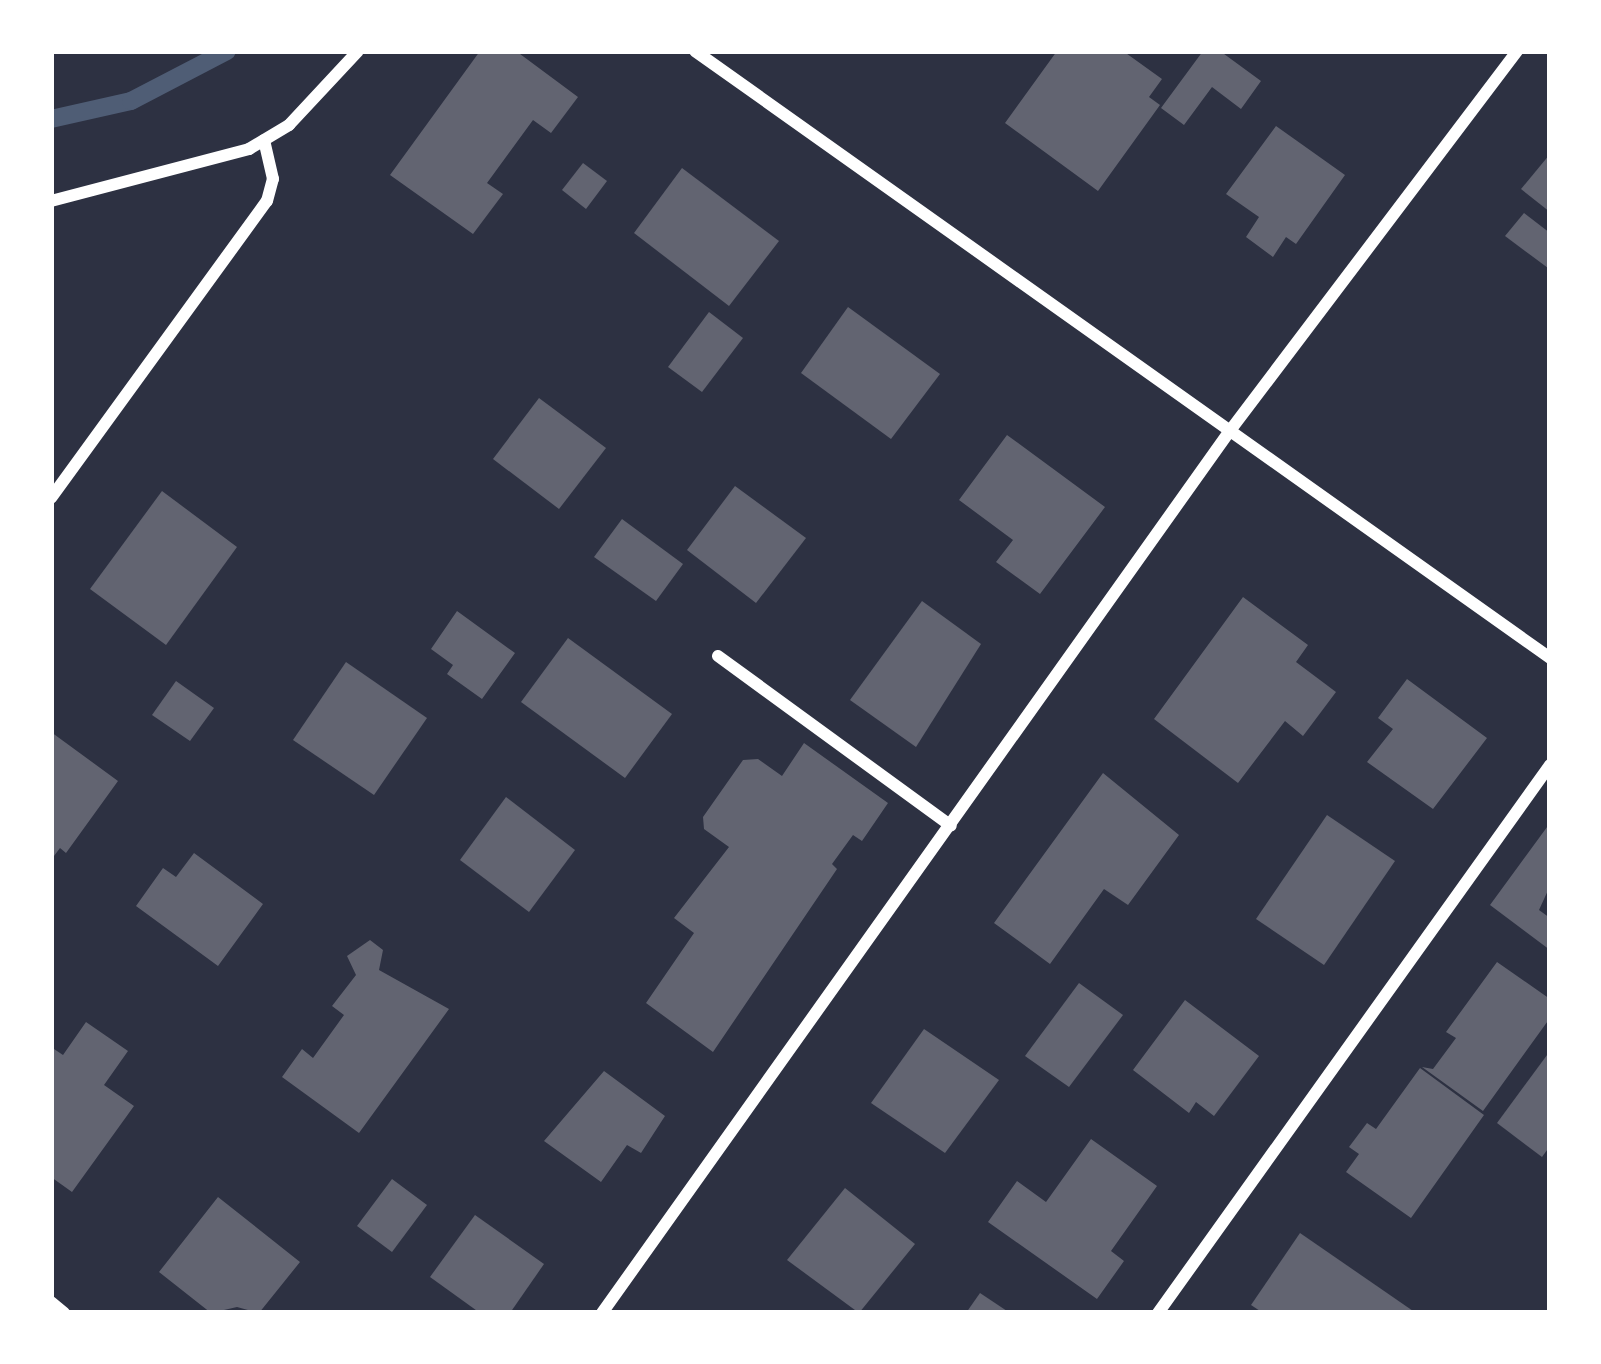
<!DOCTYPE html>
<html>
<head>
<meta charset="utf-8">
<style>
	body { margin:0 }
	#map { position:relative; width:1601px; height:1364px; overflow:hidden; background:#2d3142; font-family:"Golos Text",sans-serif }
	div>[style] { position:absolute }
	.stream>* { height:18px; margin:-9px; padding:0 9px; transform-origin:9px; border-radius:9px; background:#4f5d75 }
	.building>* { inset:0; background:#626471 }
	.minor>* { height:12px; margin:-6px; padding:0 6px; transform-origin:6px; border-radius:6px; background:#fff }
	span { translate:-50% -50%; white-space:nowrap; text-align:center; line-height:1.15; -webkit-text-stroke:12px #fff; paint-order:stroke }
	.frame { position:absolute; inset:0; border:54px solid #fff; pointer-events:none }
</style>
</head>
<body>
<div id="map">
	<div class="stream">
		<i style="left:51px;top:119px;width:82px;rotate:-12.7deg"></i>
		<i style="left:131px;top:101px;width:108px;rotate:-27.5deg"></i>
	</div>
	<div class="building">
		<i style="clip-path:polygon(480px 51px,516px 51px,578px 97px,551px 133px,533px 120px,487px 183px,503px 194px,473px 234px,390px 175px)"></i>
		<i style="clip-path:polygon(1057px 51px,1123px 51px,1162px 79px,1149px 97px,1160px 105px,1098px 191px,1005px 123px)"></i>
		<i style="clip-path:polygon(1203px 51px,1220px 51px,1261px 81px,1241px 109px,1212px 87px,1184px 125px,1161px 108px)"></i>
		<i style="clip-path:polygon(1276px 126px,1345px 175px,1296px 244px,1286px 237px,1273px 257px,1246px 237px,1259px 217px,1226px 194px)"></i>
		<i style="clip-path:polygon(1550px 154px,1550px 212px,1521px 189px)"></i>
		<i style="clip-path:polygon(583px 163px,607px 181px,586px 209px,562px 190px)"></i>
		<i style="clip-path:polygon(682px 168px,779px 241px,729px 306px,634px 233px)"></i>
		<i style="clip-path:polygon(1524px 213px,1550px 233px,1548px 268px,1505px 236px)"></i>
		<i style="clip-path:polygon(848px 307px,940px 374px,891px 439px,801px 373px)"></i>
		<i style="clip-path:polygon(709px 312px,743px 338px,702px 392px,668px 367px)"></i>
		<i style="clip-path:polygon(539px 398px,606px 448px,559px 509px,493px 459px)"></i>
		<i style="clip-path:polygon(1007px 435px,1105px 507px,1040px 594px,996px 562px,1013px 540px,959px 500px)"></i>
		<i style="clip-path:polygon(735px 486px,806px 538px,756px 603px,687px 550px)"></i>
		<i style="clip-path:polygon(162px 491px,237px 547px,166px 645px,90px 589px)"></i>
		<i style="clip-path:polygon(622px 519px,683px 564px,656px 601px,594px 557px)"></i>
		<i style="clip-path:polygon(1243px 597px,1308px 645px,1296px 662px,1336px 692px,1303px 736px,1285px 721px,1238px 783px,1154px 719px)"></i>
		<i style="clip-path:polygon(922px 601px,981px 644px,916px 747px,850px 700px)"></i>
		<i style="clip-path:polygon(457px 611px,515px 653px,482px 699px,447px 674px,453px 665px,431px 649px)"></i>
		<i style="clip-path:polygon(568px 638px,672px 714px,625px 778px,521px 702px)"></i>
		<i style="clip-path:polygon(346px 662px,427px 718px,374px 795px,293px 740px)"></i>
		<i style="clip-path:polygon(1407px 679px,1487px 738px,1433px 809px,1367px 762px,1393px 729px,1378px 718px)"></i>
		<i style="clip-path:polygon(176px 681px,214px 708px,190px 741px,152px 715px)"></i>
		<i style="clip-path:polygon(51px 732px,118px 781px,66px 853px,60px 848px,51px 860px)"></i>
		<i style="clip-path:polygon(804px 743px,888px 803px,862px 841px,853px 835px,832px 864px,837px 869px,713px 1052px,646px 1003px,694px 933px,674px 918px,729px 847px,704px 829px,703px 817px,743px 760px,758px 759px,782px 776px)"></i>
		<i style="clip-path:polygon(1103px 773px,1179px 835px,1128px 905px,1104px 889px,1050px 964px,994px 923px)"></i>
		<i style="clip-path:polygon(506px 797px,575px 850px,529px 912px,460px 860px)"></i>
		<i style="clip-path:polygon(1327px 815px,1395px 861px,1324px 965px,1256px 919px)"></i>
		<i style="clip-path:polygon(1550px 823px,1550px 886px,1539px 910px,1550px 918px,1550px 950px,1490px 905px)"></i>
		<i style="clip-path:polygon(194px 853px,263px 904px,218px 966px,136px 906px,163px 868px,176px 877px)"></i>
		<i style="clip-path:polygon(370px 940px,383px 950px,379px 970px,449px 1009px,359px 1133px,282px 1077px,302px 1049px,313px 1058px,344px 1015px,332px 1006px,356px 975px,347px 956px)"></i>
		<i style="clip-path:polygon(1497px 962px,1550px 999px,1550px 1018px,1483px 1111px,1422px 1067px,1433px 1069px,1456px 1038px,1446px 1032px)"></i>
		<i style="clip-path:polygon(1079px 983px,1123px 1015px,1069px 1087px,1025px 1056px)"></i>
		<i style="clip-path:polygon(1185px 1000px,1259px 1056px,1214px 1116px,1196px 1102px,1189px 1113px,1133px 1070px)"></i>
		<i style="clip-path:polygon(86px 1022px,128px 1051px,104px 1085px,134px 1106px,72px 1192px,51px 1177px,51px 1047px,63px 1055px)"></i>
		<i style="clip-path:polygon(924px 1029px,999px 1080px,945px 1153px,871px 1103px)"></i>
		<i style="clip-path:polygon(1550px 1051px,1550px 1146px,1542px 1157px,1497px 1123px)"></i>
		<i style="clip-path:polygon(1420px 1068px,1484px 1115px,1411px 1218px,1346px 1172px,1359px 1154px,1349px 1147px,1367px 1123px,1376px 1129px)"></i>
		<i style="clip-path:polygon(604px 1071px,665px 1116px,641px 1153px,627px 1145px,601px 1182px,544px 1141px)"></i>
		<i style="clip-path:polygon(1091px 1139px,1157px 1186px,1111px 1251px,1124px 1261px,1097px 1299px,988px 1222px,1017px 1181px,1046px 1202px)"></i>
		<i style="clip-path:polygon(392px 1179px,427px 1205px,392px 1252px,357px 1226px)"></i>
		<i style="clip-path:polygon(845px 1188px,915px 1244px,859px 1313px,787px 1260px)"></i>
		<i style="clip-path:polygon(218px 1197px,300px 1262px,259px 1313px,237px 1307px,211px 1313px,159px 1272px)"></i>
		<i style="clip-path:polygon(475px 1215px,544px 1264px,510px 1313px,480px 1313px,430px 1277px)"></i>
		<i style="clip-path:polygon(1300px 1233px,1416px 1313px,1263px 1313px,1251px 1305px)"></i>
		<i style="clip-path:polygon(980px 1293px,1010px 1313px,966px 1313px)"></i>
	</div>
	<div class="minor">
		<i style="left:695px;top:51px;width:1049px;rotate:35.37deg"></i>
		<i style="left:51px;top:201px;width:205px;rotate:-14.7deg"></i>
		<i style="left:249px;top:149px;width:47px;rotate:-31deg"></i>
		<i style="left:289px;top:125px;width:101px;rotate:-47deg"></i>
		<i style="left:51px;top:498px;width:367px;rotate:-54deg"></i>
		<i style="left:267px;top:201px;width:23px;rotate:-75deg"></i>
		<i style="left:273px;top:179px;width:40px;rotate:-103deg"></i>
		<i style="left:718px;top:656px;width:288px;rotate:36.1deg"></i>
		<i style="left:51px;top:1302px;width:17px;rotate:40deg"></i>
		<i style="left:602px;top:1313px;width:1081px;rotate:-54.56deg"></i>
		<i style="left:1229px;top:432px;width:478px;rotate:-52.9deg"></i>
		<i style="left:1158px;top:1313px;width:674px;rotate:-54.42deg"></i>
	</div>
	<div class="frame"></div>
</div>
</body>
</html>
